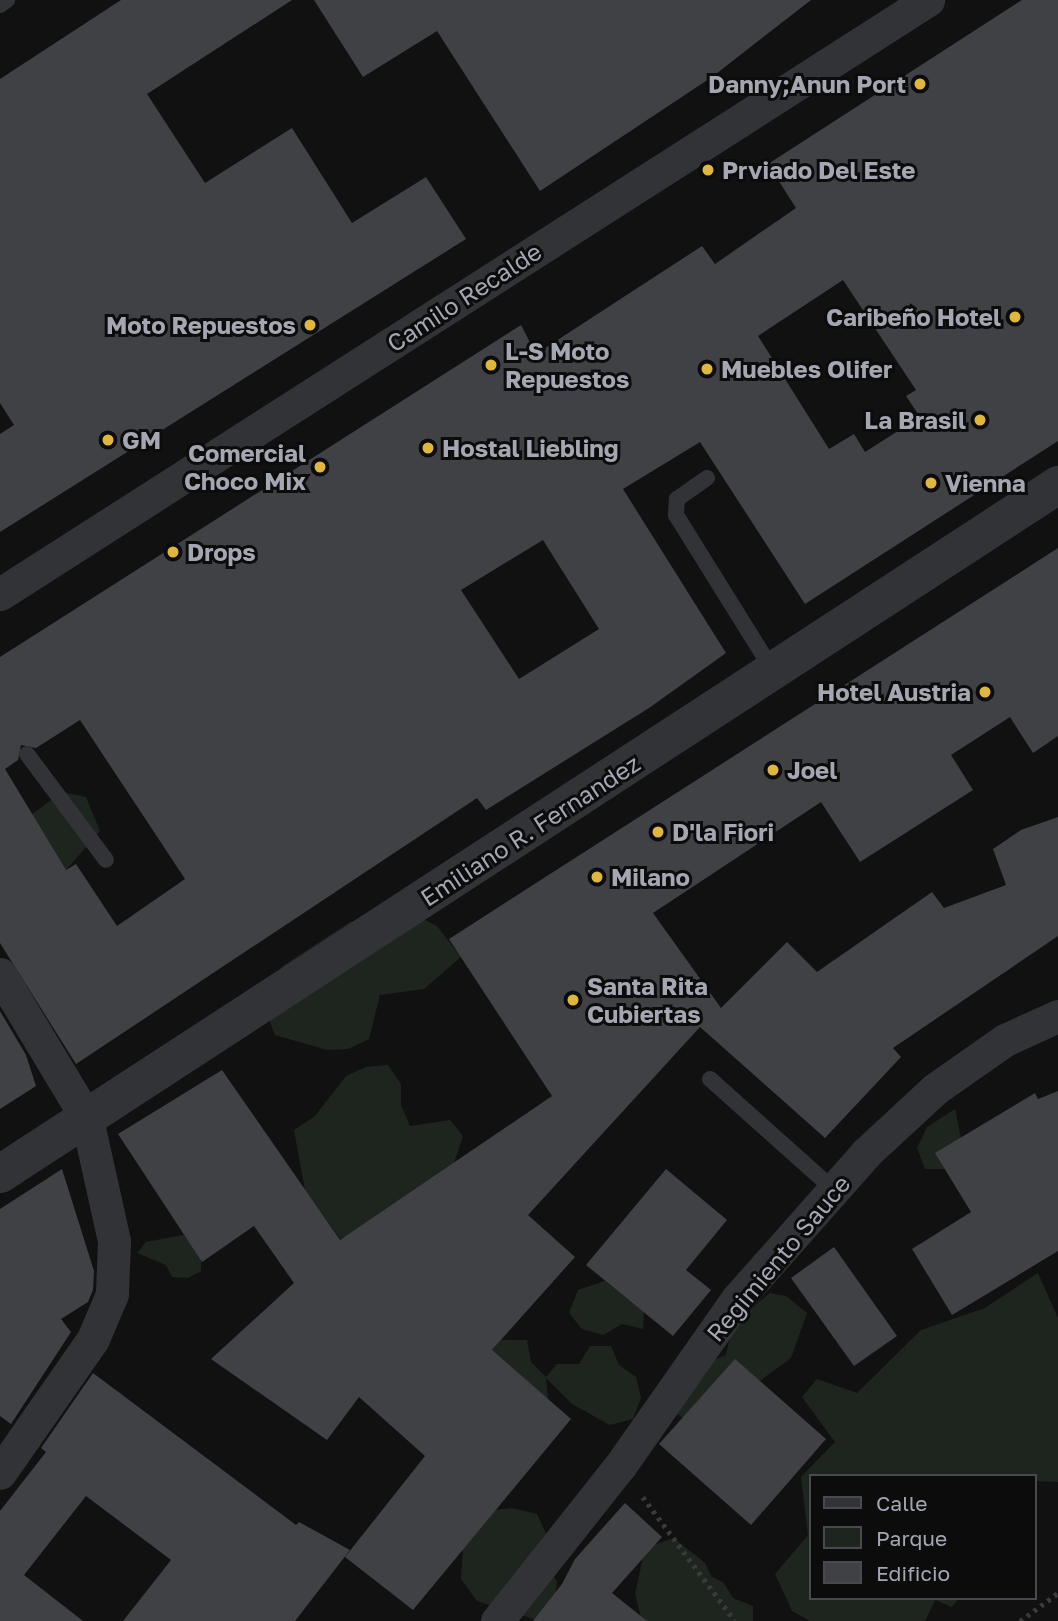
<!DOCTYPE html>
<html>
<head>
<meta charset="utf-8">
<style>
	body { margin:0 }
	#map { position:relative; width:1058px; height:1621px; overflow:hidden; background:#111112; font-family:"Golos Text",sans-serif }
	div>[style] { position:absolute }
	.green>* { inset:0; background:#1e251f }
	.building>* { inset:0; background:#404145 }
	.path>* { height:4.5px; margin-top:-2.25px; transform-origin:0; background:repeating-linear-gradient(90deg,#393a3e 0 3.5px,transparent 0 8.5px) }
	.service>* { height:16px; margin:-8px; padding:0 8px; transform-origin:8px; border-radius:8px; background:#323337 }
	.minor>* { height:33px; margin:-16.5px; padding:0 16.5px; transform-origin:16.5px; border-radius:16.5px; background:#323337 }
	.tertiary>* { height:38px; margin:-19px; padding:0 19px; transform-origin:19px; border-radius:19px; background:#323337 }
	.dots>* { width:19px; height:19px; translate:-50% -50%; box-sizing:border-box; border:4px solid #0c0c0d; border-radius:50% }
	span { translate:-50% -50%; white-space:nowrap; text-align:center; line-height:1.15; -webkit-text-stroke:6px #0c0c0d; paint-order:stroke }
	.poi-label { font-size:24px; color:#a4a7b2; font-weight:700 }
	.right { translate:-100% -50%; text-align:right }
	.left { translate:0 -50%; text-align:left }
	.street-label { font-size:24px; color:#a4a7b2 }
	.legend { position:absolute; left:809px; top:1474px; width:228px; height:126px; box-sizing:border-box; background:#0c0c0d; border:2px solid #494a4f; margin:0; padding:9px 12px; list-style:none; font-size:21px; color:#a4a7b2 }
	.legend li { display:flex; align-items:center; gap:14px; height:35px }
	.legend b { width:35px; border:2px solid #494a4f }
</style>
</head>
<body>
<div id="map">
	<div class="green">
		<i style="clip-path:polygon(62px 792px,86px 797px,100px 831px,66px 870px,31px 815px)"></i>
		<i style="clip-path:polygon(417px 916px,437px 926px,461px 957px,424px 989px,380px 995px,369px 1039px,348px 1049px,327px 1050px,275px 1035px,263px 1004px,268px 984px,283px 966px,350px 922px)"></i>
		<i style="clip-path:polygon(388px 1065px,401px 1084px,401px 1105px,410px 1126px,450px 1120px,463px 1136px,454px 1163px,399px 1215px,340px 1239px,305px 1190px,294px 1130px,315px 1116px,346px 1076px,366px 1067px)"></i>
		<i style="clip-path:polygon(955px 1109px,961px 1138px,954px 1169px,925px 1169px,917px 1148px,927px 1127px)"></i>
		<i style="clip-path:polygon(183px 1235px,201px 1242px,201px 1271px,188px 1278px,172px 1277px,166px 1265px,137px 1253px,146px 1242px)"></i>
		<i style="clip-path:polygon(1038px 1273px,1058px 1318px,1058px 1482px,1035px 1481px,1035px 1476px,811px 1476px,811px 1598px,959px 1598px,952px 1607px,935px 1600px,925px 1621px,810px 1621px,792px 1611px,775px 1574px,808px 1535px,801px 1477px,835px 1442px,802px 1397px,817px 1379px,857px 1393px,921px 1330px,985px 1308px)"></i>
		<i style="clip-path:polygon(605px 1281px,644px 1312px,643px 1329px,622px 1324px,603px 1335px,582px 1329px,569px 1313px,578px 1290px)"></i>
		<i style="clip-path:polygon(770px 1293px,786px 1296px,807px 1313px,791px 1358px,696px 1428px,671px 1409px,695px 1368px,726px 1355px,733px 1323px)"></i>
		<i style="clip-path:polygon(501px 1340px,527px 1340px,531px 1362px,546px 1377px,557px 1364px,579px 1364px,590px 1346px,611px 1346px,619px 1365px,636px 1377px,641px 1398px,633px 1419px,610px 1425px,572px 1404px,546px 1378px,548px 1399px,490px 1353px)"></i>
		<i style="clip-path:polygon(512px 1508px,537px 1514px,547px 1536px,549px 1570px,557px 1581px,555px 1602px,540px 1621px,477px 1601px,461px 1579px,463px 1548px,493px 1510px)"></i>
		<i style="clip-path:polygon(674px 1538px,705px 1563px,711px 1576px,724px 1583px,733px 1598px,753px 1606px,753px 1621px,642px 1621px,635px 1594px,645px 1548px)"></i>
	</div>
	<div class="building">
		<i style="clip-path:polygon(121px 0,292px 0,147px 94px,205px 183px,292px 128px,352px 223px,426px 177px,466px 239px,0 532px,0 434px,14px 425px,0 403px,0 79px)"></i>
		<i style="clip-path:polygon(314px 0,811px 0,712px 77px,540px 191px,437px 31px,363px 77px)"></i>
		<i style="clip-path:polygon(evenodd,1022px 0,1058px 0,1058px 441px,805px 604px,700px 442px,623px 489px,726px 653px,649px 708px,486px 810px,477px 798px,76px 1064px,0 943px,0 657px,521px 325px,536px 354px,702px 246px,715px 264px,796px 208px,768px 164px,1022px 0,843px 280px,916px 390px,906px 396px,920px 417px,865px 452px,854px 434px,829px 449px,758px 336px,843px 280px,1022px 0,543px 540px,599px 629px,519px 679px,461px 590px,543px 540px,1022px 0,80px 720px,185px 879px,117px 926px,76px 864px,66px 870px,5px 769px,18px 760px,21px 745px,36px 748px,80px 720px)"></i>
		<i style="clip-path:polygon(1058px 548px,1058px 736px,1033px 753px,1010px 717px,951px 755px,973px 790px,860px 862px,821px 802px,653px 913px,721px 1008px,787px 942px,817px 972px,932px 892px,944px 908px,1006px 885px,993px 849px,1021px 830px,1058px 817px,1058px 936px,893px 1048px,901px 1057px,825px 1138px,700px 1027px,528px 1215px,575px 1257px,492px 1350px,571px 1419px,413px 1610px,345px 1557px,425px 1456px,359px 1397px,327px 1440px,211px 1359px,294px 1283px,254px 1226px,202px 1262px,118px 1134px,222px 1070px,340px 1240px,552px 1096px,449px 939px)"></i>
		<i style="clip-path:polygon(0 1011px,26px 1055px,36px 1086px,0 1109px)"></i>
		<i style="clip-path:polygon(1058px 1091px,1058px 1251px,952px 1315px,912px 1249px,971px 1212px,935px 1153px,1035px 1093px,1038px 1099px)"></i>
		<i style="clip-path:polygon(62px 1169px,94px 1271px,93px 1290px,88px 1302px,61px 1319px,71px 1332px,11px 1424px,0 1416px,0 1209px)"></i>
		<i style="clip-path:polygon(666px 1169px,727px 1220px,686px 1270px,711px 1290px,673px 1336px,586px 1265px)"></i>
		<i style="clip-path:polygon(834px 1247px,897px 1336px,854px 1366px,791px 1278px)"></i>
		<i style="clip-path:polygon(735px 1359px,826px 1439px,751px 1525px,659px 1444px)"></i>
		<i style="clip-path:polygon(93px 1373px,296px 1525px,299px 1522px,350px 1550px,295px 1621px,123px 1621px,171px 1560px,86px 1496px,24px 1575px,83px 1621px,0 1621px,0 1511px,46px 1452px,41px 1448px)"></i>
		<i style="clip-path:polygon(625px 1503px,662px 1537px,612px 1593px,647px 1621px,533px 1621px,562px 1584px,575px 1559px)"></i>
	</div>
	<div class="path">
		<i style="left:643px;top:1497px;width:154px;rotate:53.4deg"></i>
		<i style="left:1020px;top:1621px;width:47px;rotate:-36.4deg"></i>
	</div>
	<div class="service">
		<i style="left:0;top:5px;width:9px;rotate:-36deg"></i>
		<i style="left:707px;top:478px;width:37px;rotate:145deg"></i>
		<i style="left:677px;top:499px;width:16px;rotate:94deg"></i>
		<i style="left:676px;top:515px;width:184px;rotate:58.1deg"></i>
		<i style="left:27px;top:754px;width:132px;rotate:53.3deg"></i>
		<i style="left:710px;top:1079px;width:166px;rotate:41.8deg"></i>
	</div>
	<div class="minor">
		<i style="left:0;top:594px;width:1102px;rotate:-32.62deg"></i>
		<i style="left:0;top:974px;width:169px;rotate:59deg"></i>
		<i style="left:87px;top:1119px;width:125px;rotate:77.5deg"></i>
		<i style="left:114px;top:1241px;width:53px;rotate:92.2deg"></i>
		<i style="left:112px;top:1294px;width:49px;rotate:112.9deg"></i>
		<i style="left:93px;top:1339px;width:163px;rotate:124.8deg"></i>
		<i style="left:497px;top:1621px;width:198px;rotate:-51.6deg"></i>
		<i style="left:620px;top:1466px;width:204px;rotate:-55deg"></i>
		<i style="left:737px;top:1299px;width:195px;rotate:-48.5deg"></i>
		<i style="left:866px;top:1153px;width:94px;rotate:-42.8deg"></i>
		<i style="left:935px;top:1089px;width:85px;rotate:-35deg"></i>
		<i style="left:1005px;top:1040px;width:58px;rotate:-24.4deg"></i>
	</div>
	<div class="tertiary">
		<i style="left:0;top:1174px;width:1263px;rotate:-33.07deg"></i>
	</div>
	<div class="dots">
		<i style="left:920px;top:84px;background:#dfb73c"></i>
		<i style="left:708px;top:170px;background:#dfb73c"></i>
		<i style="left:1015px;top:317px;background:#dfb73c"></i>
		<i style="left:310px;top:325px;background:#dfb73c"></i>
		<i style="left:491px;top:365px;background:#dfb73c"></i>
		<i style="left:707px;top:369px;background:#dfb73c"></i>
		<i style="left:980px;top:420px;background:#dfb73c"></i>
		<i style="left:108px;top:440px;background:#dfb73c"></i>
		<i style="left:428px;top:448px;background:#dfb73c"></i>
		<i style="left:320px;top:467px;background:#dfb73c"></i>
		<i style="left:931px;top:483px;background:#dfb73c"></i>
		<i style="left:173px;top:552px;background:#dfb73c"></i>
		<i style="left:985px;top:692px;background:#dfb73c"></i>
		<i style="left:773px;top:770px;background:#dfb73c"></i>
		<i style="left:658px;top:832px;background:#dfb73c"></i>
		<i style="left:597px;top:877px;background:#dfb73c"></i>
		<i style="left:573px;top:1000px;background:#dfb73c"></i>
	</div>
	<div class="poi-label">
		<span class="right" style="left:906px;top:84px">Danny;Anun Port</span>
		<span class="left" style="left:722px;top:170px">Prviado Del Este</span>
		<span class="right" style="left:1001px;top:317px">Caribeño Hotel</span>
		<span class="right" style="left:296px;top:325px">Moto Repuestos</span>
		<span class="left" style="left:505px;top:365px">L-S Moto<br>Repuestos</span>
		<span class="left" style="left:721px;top:369px">Muebles Olifer</span>
		<span class="right" style="left:966px;top:420px">La Brasil</span>
		<span class="left" style="left:122px;top:440px">GM</span>
		<span class="left" style="left:442px;top:448px">Hostal Liebling</span>
		<span class="right" style="left:306px;top:467px">Comercial<br>Choco Mix</span>
		<span class="left" style="left:945px;top:483px">Vienna</span>
		<span class="left" style="left:187px;top:552px">Drops</span>
		<span class="right" style="left:971px;top:692px">Hotel Austria</span>
		<span class="left" style="left:787px;top:770px">Joel</span>
		<span class="left" style="left:672px;top:832px">D'la Fiori</span>
		<span class="left" style="left:611px;top:877px">Milano</span>
		<span class="left" style="left:587px;top:1000px">Santa Rita<br>Cubiertas</span>
	</div>
	<div class="street-label">
		<span style="left:464px;top:297px;rotate:-33deg">Camilo Recalde</span>
		<span style="left:530px;top:830px;rotate:-33deg">Emiliano R. Fernandez</span>
		<span style="left:778px;top:1258px;rotate:-50deg">Regimiento Sauce</span>
	</div>
	<ul class="legend">
	<li><b style="height:9px;background:#323337"></b>Calle</li>
	<li><b style="height:19px;background:#1e251f"></b>Parque</li>
	<li><b style="height:19px;background:#404145"></b>Edificio</li>
	</ul>
</div>
</body>
</html>
